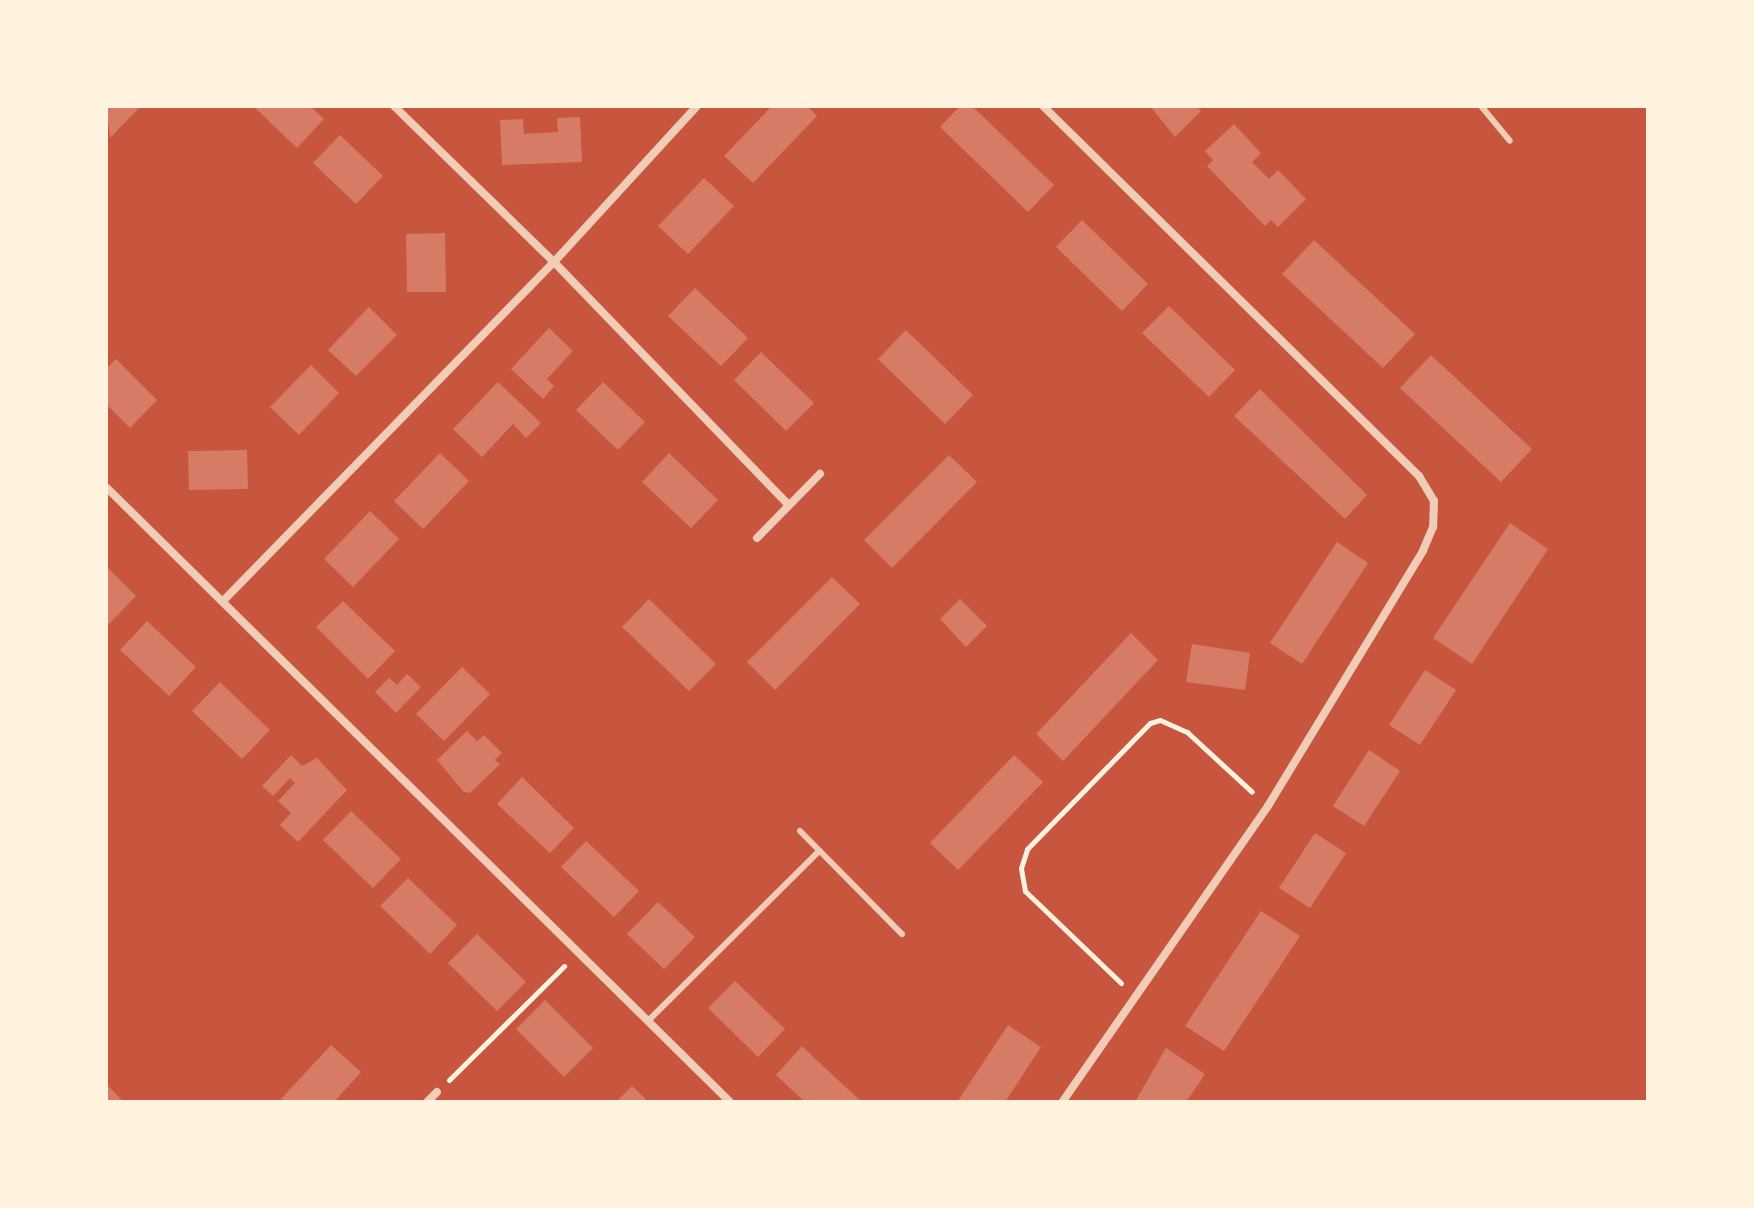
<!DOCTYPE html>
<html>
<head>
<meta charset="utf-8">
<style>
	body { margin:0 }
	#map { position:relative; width:1754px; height:1208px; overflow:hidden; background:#c8553d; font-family:"Roboto Condensed",sans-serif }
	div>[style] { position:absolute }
	.building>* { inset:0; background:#d67c66 }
	.path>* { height:5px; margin:-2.5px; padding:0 2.5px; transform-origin:2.5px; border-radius:2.5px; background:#fff3e0 }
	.service>* { height:6px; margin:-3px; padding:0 3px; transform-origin:3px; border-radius:3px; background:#f1ccb7 }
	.minor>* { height:8px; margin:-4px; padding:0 4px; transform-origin:4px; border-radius:4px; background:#f1ccb7 }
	span { translate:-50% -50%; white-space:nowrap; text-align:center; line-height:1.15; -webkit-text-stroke:8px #fff3e0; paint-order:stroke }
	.frame { position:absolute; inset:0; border:108px solid #fff3e0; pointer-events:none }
</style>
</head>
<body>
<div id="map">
	<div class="building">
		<i style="clip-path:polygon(106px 106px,141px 106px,110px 138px)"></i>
		<i style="clip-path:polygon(253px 106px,310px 106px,324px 119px,297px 148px)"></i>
		<i style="clip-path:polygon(772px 106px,807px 106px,817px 116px,753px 183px,724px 156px)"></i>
		<i style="clip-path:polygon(960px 106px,972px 106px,1054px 185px,1028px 212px,940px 127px)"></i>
		<i style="clip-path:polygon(1150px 106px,1196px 106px,1201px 111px,1175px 137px)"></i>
		<i style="clip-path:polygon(580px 117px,582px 162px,502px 165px,500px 120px,523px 119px,524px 134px,558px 132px,557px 118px)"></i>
		<i style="clip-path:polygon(1234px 124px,1261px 153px,1252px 162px,1269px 179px,1278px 170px,1306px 199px,1278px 227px,1271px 220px,1265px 226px,1207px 166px,1213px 160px,1205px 151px)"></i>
		<i style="clip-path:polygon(340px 135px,383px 176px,356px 204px,313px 163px)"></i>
		<i style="clip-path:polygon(704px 178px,734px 206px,688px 254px,658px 226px)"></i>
		<i style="clip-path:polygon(1082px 220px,1148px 284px,1122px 311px,1056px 247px)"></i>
		<i style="clip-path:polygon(445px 233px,446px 292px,407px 292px,406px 234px)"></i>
		<i style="clip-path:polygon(1314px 240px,1415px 334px,1383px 368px,1282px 274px)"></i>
		<i style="clip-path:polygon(695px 288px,748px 338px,721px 366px,668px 316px)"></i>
		<i style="clip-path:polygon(1169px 306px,1235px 370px,1209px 397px,1142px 333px)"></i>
		<i style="clip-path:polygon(369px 307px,397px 335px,356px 376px,328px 350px)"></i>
		<i style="clip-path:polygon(549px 328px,573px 351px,547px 379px,554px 386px,543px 399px,511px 369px)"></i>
		<i style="clip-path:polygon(906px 330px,973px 395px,945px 424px,878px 359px)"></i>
		<i style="clip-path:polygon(761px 352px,814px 403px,786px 431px,734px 380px)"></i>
		<i style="clip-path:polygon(1431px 355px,1532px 449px,1501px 482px,1400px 388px)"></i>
		<i style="clip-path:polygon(116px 359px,157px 400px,130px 428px,106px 404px,106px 369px)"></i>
		<i style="clip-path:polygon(311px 365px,339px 393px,299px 435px,270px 407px)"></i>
		<i style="clip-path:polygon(498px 382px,541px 423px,526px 438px,513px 424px,482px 457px,453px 429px)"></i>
		<i style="clip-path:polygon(603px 382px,645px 422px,618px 450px,576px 410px)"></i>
		<i style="clip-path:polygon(1260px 389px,1367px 495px,1345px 519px,1234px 416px)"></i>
		<i style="clip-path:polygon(247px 450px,248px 489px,189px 490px,188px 451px)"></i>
		<i style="clip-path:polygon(440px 453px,469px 481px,423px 529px,394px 501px)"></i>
		<i style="clip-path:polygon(669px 453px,718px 500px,691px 528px,642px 482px)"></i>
		<i style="clip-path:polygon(949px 455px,977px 482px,892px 568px,864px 540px)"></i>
		<i style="clip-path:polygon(370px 511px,399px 539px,353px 587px,324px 559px)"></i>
		<i style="clip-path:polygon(1510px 523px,1548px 549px,1472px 664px,1433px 638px)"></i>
		<i style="clip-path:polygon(1337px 542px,1368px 563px,1302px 664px,1270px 643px)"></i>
		<i style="clip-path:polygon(106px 566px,136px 596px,109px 624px,106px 621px)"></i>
		<i style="clip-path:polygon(832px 577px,860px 604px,775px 690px,747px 662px)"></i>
		<i style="clip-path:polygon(649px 599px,716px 664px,689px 691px,622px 627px)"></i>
		<i style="clip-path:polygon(960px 599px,987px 626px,966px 647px,940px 619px)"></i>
		<i style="clip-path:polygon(343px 601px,395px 651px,368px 679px,316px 627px)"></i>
		<i style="clip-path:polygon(147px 621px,196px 667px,169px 696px,120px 650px)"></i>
		<i style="clip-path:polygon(1131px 633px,1158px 660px,1063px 761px,1036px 734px)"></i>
		<i style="clip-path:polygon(1192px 644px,1250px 653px,1245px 690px,1186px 682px)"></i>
		<i style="clip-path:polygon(462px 667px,490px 694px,444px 741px,416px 714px)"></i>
		<i style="clip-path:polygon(1425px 670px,1456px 690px,1420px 745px,1389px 725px)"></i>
		<i style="clip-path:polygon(407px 674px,421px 687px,396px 713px,375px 692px,389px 678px,397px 685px)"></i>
		<i style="clip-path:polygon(220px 682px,270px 730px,242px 759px,192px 711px)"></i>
		<i style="clip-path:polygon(467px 731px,477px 741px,484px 735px,502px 753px,495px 760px,500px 764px,470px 793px,464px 792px,437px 760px)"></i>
		<i style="clip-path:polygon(1369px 750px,1400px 771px,1364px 826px,1333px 806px)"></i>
		<i style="clip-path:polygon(291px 755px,302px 766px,317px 758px,347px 790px,298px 842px,280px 825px,291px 813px,278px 801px,295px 783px,290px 778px,273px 796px,262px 786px)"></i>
		<i style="clip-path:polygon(1014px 755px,1043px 782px,958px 870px,930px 843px)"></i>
		<i style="clip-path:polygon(522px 777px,574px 828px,550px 853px,497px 804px)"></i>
		<i style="clip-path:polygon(351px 811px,401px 859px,373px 888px,323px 840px)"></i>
		<i style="clip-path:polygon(1315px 833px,1346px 853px,1310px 908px,1279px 888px)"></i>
		<i style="clip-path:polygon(586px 841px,639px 891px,614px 917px,561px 867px)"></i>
		<i style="clip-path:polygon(408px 878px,457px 925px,430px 954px,380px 906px)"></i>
		<i style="clip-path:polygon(658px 902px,695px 937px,664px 969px,627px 934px)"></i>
		<i style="clip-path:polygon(1261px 911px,1300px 936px,1224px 1051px,1185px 1026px)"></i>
		<i style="clip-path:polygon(477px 934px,526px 982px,497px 1011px,448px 963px)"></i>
		<i style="clip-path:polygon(735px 981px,785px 1029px,758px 1057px,708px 1008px)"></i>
		<i style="clip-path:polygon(545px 1000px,593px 1048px,564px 1077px,516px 1029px)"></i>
		<i style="clip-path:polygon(1008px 1025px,1041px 1047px,1005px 1102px,957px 1102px)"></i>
		<i style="clip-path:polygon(331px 1045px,361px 1072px,334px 1102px,285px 1102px,281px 1099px)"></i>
		<i style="clip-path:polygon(802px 1046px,825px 1068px,862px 1102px,805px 1102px,776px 1075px)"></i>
		<i style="clip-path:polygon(1166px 1048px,1205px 1074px,1186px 1102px,1135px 1102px)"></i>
		<i style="clip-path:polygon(106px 1084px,124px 1102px,106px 1102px)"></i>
		<i style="clip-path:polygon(632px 1086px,649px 1102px,616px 1102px)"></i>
	</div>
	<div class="path">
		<i style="left:1121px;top:983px;width:133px;rotate:-136.2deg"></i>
		<i style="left:1025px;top:891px;width:23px;rotate:-100deg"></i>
		<i style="left:1021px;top:868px;width:20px;rotate:-72deg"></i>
		<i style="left:1027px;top:849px;width:176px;rotate:-45.7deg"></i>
		<i style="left:1150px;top:723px;width:10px;rotate:-17deg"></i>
		<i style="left:1160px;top:720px;width:30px;rotate:24deg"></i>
		<i style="left:1187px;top:732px;width:88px;rotate:42.7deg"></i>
		<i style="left:449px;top:1080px;width:162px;rotate:-44.7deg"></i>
	</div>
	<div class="service">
		<i style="left:1481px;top:106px;width:45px;rotate:50.4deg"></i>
		<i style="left:800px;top:831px;width:145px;rotate:45.3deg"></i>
		<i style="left:649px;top:1020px;width:240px;rotate:-44.8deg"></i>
	</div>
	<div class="minor">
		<i style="left:394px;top:106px;width:223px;rotate:44.3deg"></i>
		<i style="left:554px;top:262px;width:338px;rotate:46deg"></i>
		<i style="left:1043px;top:106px;width:528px;rotate:44.54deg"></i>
		<i style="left:1419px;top:476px;width:29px;rotate:59deg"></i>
		<i style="left:1434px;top:501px;width:26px;rotate:92deg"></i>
		<i style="left:1433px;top:527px;width:26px;rotate:113deg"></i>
		<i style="left:1423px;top:551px;width:298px;rotate:121.3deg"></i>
		<i style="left:1268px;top:806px;width:361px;rotate:124.8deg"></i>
		<i style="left:106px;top:487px;width:876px;rotate:44.58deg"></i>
		<i style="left:757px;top:538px;width:90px;rotate:-45.5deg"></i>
		<i style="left:223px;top:601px;width:474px;rotate:-45.7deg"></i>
		<i style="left:554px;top:262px;width:212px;rotate:-47.5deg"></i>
		<i style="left:427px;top:1102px;width:14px;rotate:-45deg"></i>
	</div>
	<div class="frame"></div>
</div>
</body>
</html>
